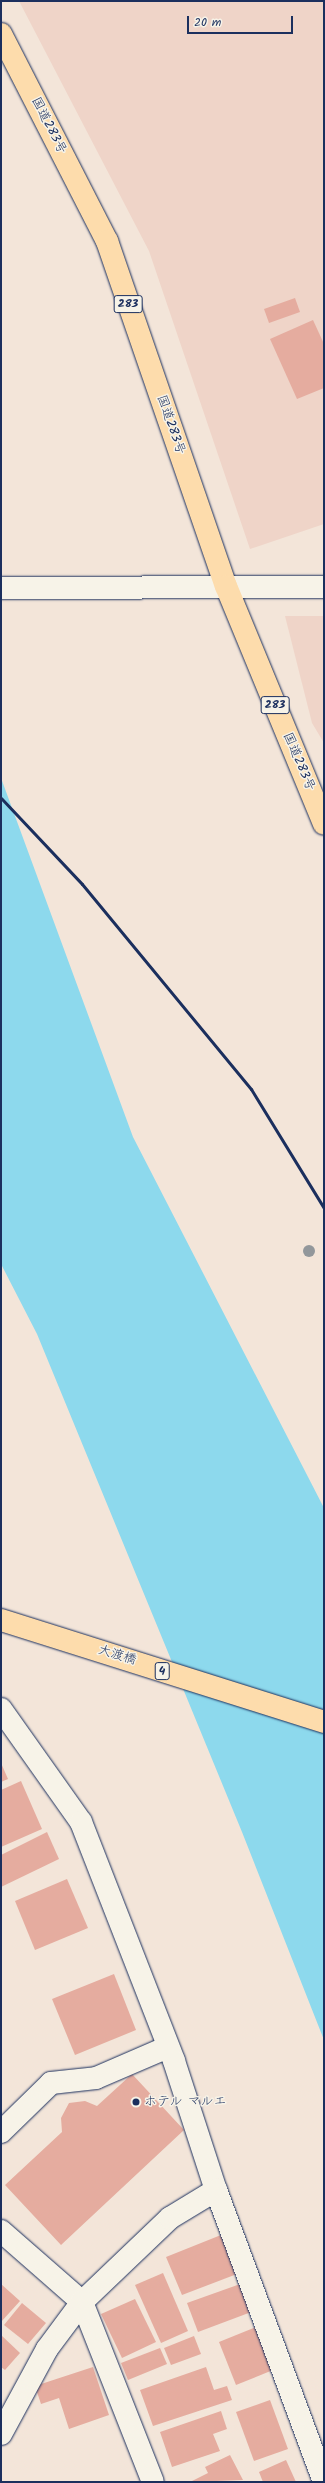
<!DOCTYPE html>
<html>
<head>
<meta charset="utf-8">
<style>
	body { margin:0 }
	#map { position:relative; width:325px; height:2483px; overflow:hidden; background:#f3e5d9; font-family:Kalam,"Klee One",sans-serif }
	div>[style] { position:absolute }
	.built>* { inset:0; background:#efd4c8 }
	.water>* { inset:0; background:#8dd9ed }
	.building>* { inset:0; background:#e5ac9f }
	.roads { filter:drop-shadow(0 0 1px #1b2f5e) drop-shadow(0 0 1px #1b2f5e) }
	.minor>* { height:22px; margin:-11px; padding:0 11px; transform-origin:11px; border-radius:11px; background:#f7f3e8 }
	.major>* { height:22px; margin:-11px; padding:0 11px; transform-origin:11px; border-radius:11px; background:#fddcac }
	.highway>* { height:22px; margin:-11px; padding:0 11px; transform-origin:11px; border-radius:11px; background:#fddcac }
	.rail>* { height:3px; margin:-1.5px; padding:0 1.5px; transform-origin:1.5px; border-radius:1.5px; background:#1b2f5e }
	.trees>* { width:12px; height:12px; margin:-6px; border-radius:50%; background:#92979b }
	.dots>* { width:11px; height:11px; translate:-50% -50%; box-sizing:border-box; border:2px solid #f7f3e8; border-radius:50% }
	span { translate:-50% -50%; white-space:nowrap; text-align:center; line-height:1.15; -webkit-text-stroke:3px #f7f3e8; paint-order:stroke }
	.shield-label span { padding:1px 3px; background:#f7f3e8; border:1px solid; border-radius:3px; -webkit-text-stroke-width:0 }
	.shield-label { font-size:12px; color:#1b2f5e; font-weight:700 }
	.street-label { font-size:13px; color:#1b2f5e }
	.poi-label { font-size:13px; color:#1b2f5e }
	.left { translate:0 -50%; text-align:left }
	.frame { position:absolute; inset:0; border:2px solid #1b2f5e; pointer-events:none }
	.scale { position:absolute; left:187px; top:16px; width:106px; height:18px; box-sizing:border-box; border:2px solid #1b2f5e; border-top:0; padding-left:5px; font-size:12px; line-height:14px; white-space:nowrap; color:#1b2f5e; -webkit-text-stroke:3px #f7f3e8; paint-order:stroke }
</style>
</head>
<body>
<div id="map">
	<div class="built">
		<i style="clip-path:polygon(19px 1px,324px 1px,324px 524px,250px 549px,149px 251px)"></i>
		<i style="clip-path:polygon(285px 616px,324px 616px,324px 743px,312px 723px)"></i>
	</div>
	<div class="water">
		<i style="clip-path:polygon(1px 778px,133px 1137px,324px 1508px,324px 2040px,242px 1832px,37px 1334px,1px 1264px)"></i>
	</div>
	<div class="building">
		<i style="clip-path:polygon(295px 298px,300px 312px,269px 323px,264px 309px)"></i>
		<i style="clip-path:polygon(313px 320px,324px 344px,324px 388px,297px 399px,270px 339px)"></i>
		<i style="clip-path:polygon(1px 1763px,8px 1779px,1px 1782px)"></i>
		<i style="clip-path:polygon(21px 1781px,42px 1829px,1px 1847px,1px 1790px)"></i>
		<i style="clip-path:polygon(47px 1832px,59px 1859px,1px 1887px,1px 1855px)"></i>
		<i style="clip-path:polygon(67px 1879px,88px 1928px,35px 1950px,15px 1901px)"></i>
		<i style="clip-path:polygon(114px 1974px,136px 2030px,75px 2055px,52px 1999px)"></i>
		<i style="clip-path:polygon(132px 2074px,184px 2130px,61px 2245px,5px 2185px,62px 2132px,61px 2118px,69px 2103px,85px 2101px,97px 2106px)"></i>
		<i style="clip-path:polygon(221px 2235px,237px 2274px,182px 2295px,166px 2257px)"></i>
		<i style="clip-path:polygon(163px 2273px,188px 2331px,161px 2343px,135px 2285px)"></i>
		<i style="clip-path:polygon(243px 2283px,254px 2311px,198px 2332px,187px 2303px)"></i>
		<i style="clip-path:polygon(1px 2284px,20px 2301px,1px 2322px)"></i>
		<i style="clip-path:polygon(135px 2299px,156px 2342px,122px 2358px,101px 2314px)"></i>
		<i style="clip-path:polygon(22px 2303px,46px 2323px,28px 2344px,4px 2325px)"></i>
		<i style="clip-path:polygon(256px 2327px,273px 2370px,236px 2385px,219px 2342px)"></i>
		<i style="clip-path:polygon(1px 2335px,20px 2353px,5px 2370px,1px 2367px)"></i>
		<i style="clip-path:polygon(194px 2336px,201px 2354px,171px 2365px,164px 2348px)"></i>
		<i style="clip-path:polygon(160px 2348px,167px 2364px,128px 2380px,121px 2363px)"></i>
		<i style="clip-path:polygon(93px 2367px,109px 2415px,69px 2429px,59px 2398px,41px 2404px,35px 2386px)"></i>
		<i style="clip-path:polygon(206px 2367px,214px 2390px,227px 2386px,232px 2400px,153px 2426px,140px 2390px)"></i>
		<i style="clip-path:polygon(270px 2400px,288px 2449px,254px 2461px,236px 2412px)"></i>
		<i style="clip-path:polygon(221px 2411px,227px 2429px,213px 2434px,220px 2451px,172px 2467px,160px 2432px)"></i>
		<i style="clip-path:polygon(230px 2455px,243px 2480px,190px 2482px,208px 2473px,205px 2467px)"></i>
		<i style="clip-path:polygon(286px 2460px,296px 2482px,263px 2482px,259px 2472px)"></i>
	</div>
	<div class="roads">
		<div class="minor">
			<i style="left:1px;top:588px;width:323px;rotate:-0.2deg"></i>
			<i style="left:1px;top:1709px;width:138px;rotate:54.7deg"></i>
			<i style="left:81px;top:1822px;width:256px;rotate:68.7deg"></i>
			<i style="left:174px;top:2061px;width:136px;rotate:72deg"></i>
			<i style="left:216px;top:2190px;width:311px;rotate:69.7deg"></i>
			<i style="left:1px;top:2132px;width:70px;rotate:-44.4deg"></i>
			<i style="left:51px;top:2083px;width:45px;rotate:-6.3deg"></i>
			<i style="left:96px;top:2078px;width:78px;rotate:-23.3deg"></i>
			<i style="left:1px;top:2231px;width:108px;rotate:41.2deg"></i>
			<i style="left:82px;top:2302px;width:193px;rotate:68.5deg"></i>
			<i style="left:1px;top:2434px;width:97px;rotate:-61.6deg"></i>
			<i style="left:47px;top:2349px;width:59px;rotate:-53.3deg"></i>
			<i style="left:82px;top:2302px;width:122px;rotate:-43.7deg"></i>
			<i style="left:170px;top:2218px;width:54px;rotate:-31.3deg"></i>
		</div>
		<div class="major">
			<i style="left:1px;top:1620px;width:339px;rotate:17.5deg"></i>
		</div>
		<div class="highway">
			<i style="left:1px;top:34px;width:233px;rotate:62.9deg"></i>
			<i style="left:107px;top:241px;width:365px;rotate:71deg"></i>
			<i style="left:226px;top:586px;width:257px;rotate:67.6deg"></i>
		</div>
	</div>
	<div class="rail">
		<i style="left:1px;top:798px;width:118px;rotate:46.7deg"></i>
		<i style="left:82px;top:884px;width:266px;rotate:50.5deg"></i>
		<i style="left:251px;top:1089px;width:140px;rotate:58.5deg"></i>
	</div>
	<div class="trees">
		<i style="left:309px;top:1251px"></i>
	</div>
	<div class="dots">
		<i style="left:136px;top:2102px;background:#1b2f5e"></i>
	</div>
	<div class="shield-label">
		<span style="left:128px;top:304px">283</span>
		<span style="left:275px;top:705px">283</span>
		<span style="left:162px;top:1671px">4</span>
	</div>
	<div class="street-label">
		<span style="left:48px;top:126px;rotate:63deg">国道283号</span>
		<span style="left:170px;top:425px;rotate:71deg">国道283号</span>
		<span style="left:298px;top:762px;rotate:67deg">国道283号</span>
		<span style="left:117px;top:1656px;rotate:17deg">大渡橋</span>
	</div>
	<div class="poi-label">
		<span class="left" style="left:144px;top:2102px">ホテル マルエ</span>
	</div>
	<div class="frame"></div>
	<div class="scale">20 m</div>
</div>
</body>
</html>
